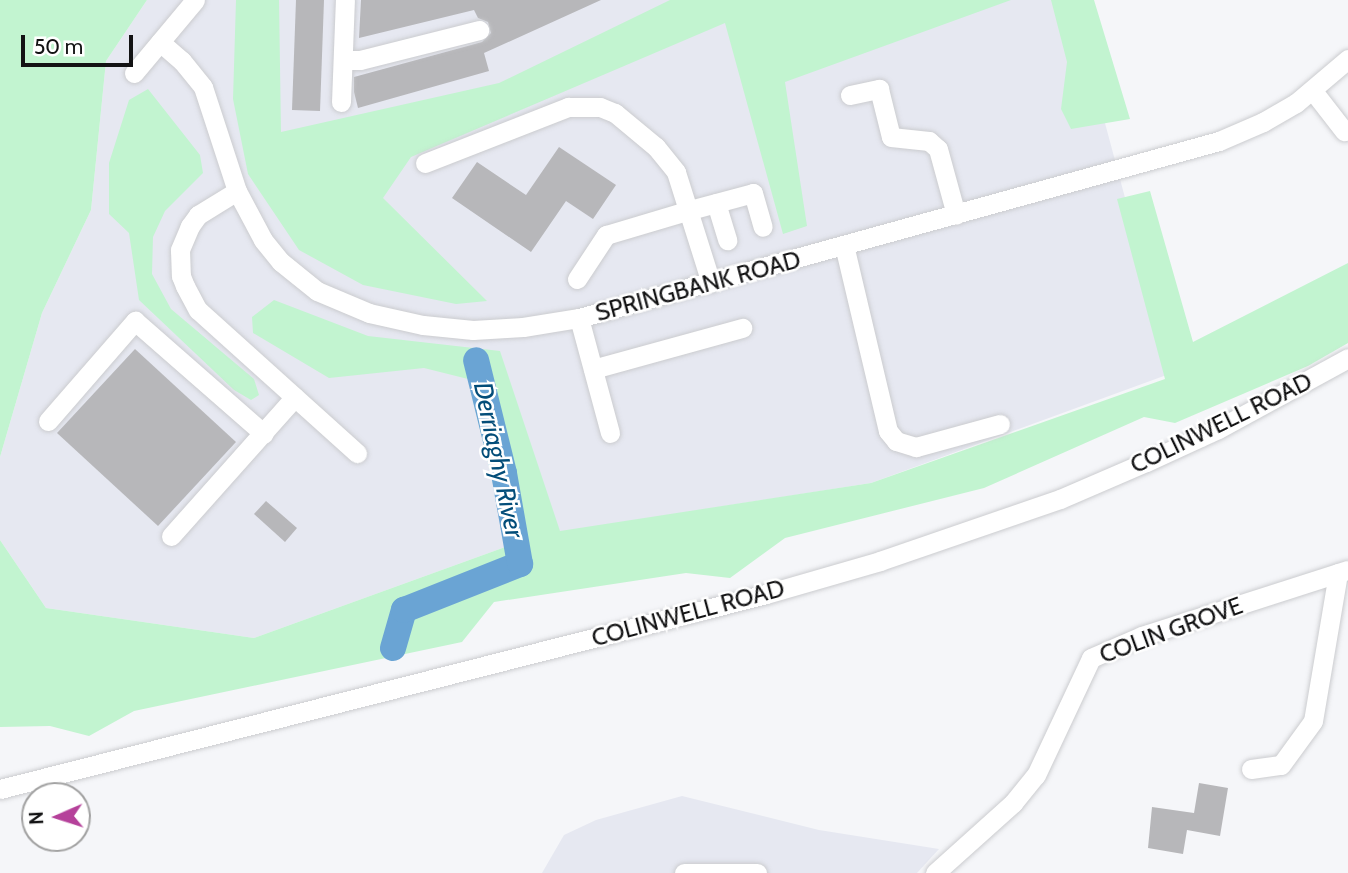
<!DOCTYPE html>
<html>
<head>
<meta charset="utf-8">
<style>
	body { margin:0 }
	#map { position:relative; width:1348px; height:873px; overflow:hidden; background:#f5f6f9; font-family:Cabin,sans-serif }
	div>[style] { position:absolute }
	.built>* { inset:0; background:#e6e8f1 }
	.green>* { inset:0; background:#c2f4d0 }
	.river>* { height:26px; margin:-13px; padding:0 13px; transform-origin:13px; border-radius:13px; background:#6aa4d4 }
	.building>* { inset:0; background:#b7b7ba }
	.roads { filter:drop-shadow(0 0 2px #cbcccf) drop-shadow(0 0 2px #cbcccf) }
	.minor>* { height:19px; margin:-9.5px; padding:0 9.5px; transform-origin:9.5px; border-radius:9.5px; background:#fff }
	span { translate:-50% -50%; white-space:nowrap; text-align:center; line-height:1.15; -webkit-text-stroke:5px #fff; paint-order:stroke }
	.street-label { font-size:24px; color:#131314 }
	.water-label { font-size:26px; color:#034d79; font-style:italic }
	.north { position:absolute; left:21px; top:782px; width:70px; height:70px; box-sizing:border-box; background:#fff; border:2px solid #a1a1a1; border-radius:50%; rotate:267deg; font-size:19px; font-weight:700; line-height:28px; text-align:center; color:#131314 }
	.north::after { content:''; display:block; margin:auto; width:24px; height:32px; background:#b5419a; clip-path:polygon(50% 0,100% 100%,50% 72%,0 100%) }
	.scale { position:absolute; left:21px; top:35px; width:112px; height:32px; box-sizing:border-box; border:4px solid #131314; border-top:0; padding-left:9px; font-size:21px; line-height:24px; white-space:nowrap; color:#131314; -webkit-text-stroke:5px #fff; paint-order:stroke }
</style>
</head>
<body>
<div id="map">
	<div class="built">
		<i style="clip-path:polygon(147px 0,870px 0,886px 32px,981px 0,1072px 0,1172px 373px,871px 483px,560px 532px,508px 546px,254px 638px,46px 608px,0 540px,0 457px,42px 313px,91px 210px,106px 61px)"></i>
		<i style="clip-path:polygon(682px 796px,819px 830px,939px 849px,917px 873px,542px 873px,564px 835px,596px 820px)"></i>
	</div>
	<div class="green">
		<i style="clip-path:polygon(0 0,147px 0,106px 61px,91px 210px,42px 313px,0 457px)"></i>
		<i style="clip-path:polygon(236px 0,279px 0,281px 132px,499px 83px,670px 0,1011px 0,785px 82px,807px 226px,783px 234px,725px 23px,411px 157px,383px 198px,487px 301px,456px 304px,363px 285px,299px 250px,248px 174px,233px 99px)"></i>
		<i style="clip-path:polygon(1051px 0,1094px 0,1130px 119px,1071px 129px,1061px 109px,1067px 62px)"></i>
		<i style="clip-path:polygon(148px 89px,200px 155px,203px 173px,165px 211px,153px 237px,152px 274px,171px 309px,254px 379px,259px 395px,251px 400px,234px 390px,139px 300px,129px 233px,109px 214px,109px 163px,129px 100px)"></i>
		<i style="clip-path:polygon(1150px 191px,1193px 342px,1348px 263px,1348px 343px,1308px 366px,1175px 423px,1144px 417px,984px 488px,785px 538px,730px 578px,686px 573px,494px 602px,462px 642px,134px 711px,89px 736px,50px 726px,0 727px,0 540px,46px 608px,254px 638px,508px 546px,468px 379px,424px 368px,329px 378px,253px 333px,252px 317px,274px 300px,368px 336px,500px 351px,560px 531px,871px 483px,1165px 379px,1117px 199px)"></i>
	</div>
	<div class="river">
		<i style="left:393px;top:648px;width:40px;rotate:-74deg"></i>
		<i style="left:404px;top:610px;width:125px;rotate:-21.6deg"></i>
		<i style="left:520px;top:564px;width:92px;rotate:-100deg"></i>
		<i style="left:504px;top:473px;width:116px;rotate:-103.9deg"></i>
	</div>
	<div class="building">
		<i style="clip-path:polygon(296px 0,324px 0,320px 111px,292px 110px)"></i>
		<i style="clip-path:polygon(361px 0,601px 0,484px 53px,489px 71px,358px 108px,354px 92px,354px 77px,482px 42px,491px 33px,488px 22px,478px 18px,474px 10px,359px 38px)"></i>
		<i style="clip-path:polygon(559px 147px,616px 185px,593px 219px,566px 201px,531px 252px,452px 198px,477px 162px,526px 195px)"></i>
		<i style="clip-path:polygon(135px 349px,236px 442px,158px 526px,57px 433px)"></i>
		<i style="clip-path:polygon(266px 501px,297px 528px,285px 542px,254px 514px)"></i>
		<i style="clip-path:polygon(1199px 783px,1228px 788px,1220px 836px,1187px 830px,1183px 854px,1148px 848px,1152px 807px,1194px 813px)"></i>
	</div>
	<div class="roads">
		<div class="minor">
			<i style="left:160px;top:42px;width:29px;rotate:41deg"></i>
			<i style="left:182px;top:61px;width:33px;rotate:51deg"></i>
			<i style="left:203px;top:87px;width:109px;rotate:71.9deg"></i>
			<i style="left:237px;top:191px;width:55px;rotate:62deg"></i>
			<i style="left:263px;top:240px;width:28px;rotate:51deg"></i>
			<i style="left:281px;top:262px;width:46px;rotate:38.9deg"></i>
			<i style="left:317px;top:291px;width:56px;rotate:22.9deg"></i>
			<i style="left:369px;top:313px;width:55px;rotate:12.5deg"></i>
			<i style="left:423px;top:325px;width:50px;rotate:5.7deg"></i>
			<i style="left:473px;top:330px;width:50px;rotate:-3.4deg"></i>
			<i style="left:523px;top:327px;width:57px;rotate:-9.1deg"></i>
			<i style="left:579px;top:318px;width:664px;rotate:-15.46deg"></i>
			<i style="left:1219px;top:141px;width:48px;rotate:-23.4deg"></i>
			<i style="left:1263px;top:122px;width:38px;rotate:-30deg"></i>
			<i style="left:1296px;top:103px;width:68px;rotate:-40.2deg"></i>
			<i style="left:343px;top:60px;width:17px"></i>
			<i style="left:360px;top:60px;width:123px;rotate:-14.1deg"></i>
			<i style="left:134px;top:73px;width:95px;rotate:-50.1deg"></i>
			<i style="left:1313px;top:91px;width:51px;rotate:52.2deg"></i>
			<i style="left:850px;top:95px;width:30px;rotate:-12deg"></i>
			<i style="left:879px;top:89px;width:49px;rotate:76deg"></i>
			<i style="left:891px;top:137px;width:38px;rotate:6deg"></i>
			<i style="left:929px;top:141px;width:12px;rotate:42deg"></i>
			<i style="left:938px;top:149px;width:68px;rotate:74.7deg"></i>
			<i style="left:341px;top:102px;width:102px;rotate:-87.8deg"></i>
			<i style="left:425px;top:163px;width:154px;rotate:-21.4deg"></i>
			<i style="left:568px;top:107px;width:32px"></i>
			<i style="left:600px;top:107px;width:16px;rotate:22deg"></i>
			<i style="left:615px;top:113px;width:53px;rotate:39.7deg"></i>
			<i style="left:656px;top:147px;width:32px;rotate:51deg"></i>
			<i style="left:676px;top:172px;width:116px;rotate:72.5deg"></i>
			<i style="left:237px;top:191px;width:46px;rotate:148.4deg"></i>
			<i style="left:198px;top:215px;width:14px;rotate:126deg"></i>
			<i style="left:190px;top:226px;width:26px;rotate:113deg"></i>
			<i style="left:180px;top:250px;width:26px;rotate:88deg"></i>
			<i style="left:181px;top:276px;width:11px;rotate:68deg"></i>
			<i style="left:185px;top:286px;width:27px;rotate:62deg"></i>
			<i style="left:198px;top:310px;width:214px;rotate:42deg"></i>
			<i style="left:716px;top:203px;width:39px;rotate:73deg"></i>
			<i style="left:844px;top:245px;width:191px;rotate:76.7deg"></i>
			<i style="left:888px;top:431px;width:13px;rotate:51deg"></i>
			<i style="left:896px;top:441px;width:21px;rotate:17deg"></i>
			<i style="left:916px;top:447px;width:87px;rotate:-15.3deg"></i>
			<i style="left:577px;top:279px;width:53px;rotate:-56.6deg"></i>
			<i style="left:606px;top:235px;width:88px;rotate:-16.6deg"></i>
			<i style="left:690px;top:210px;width:65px;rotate:-15.1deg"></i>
			<i style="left:753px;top:193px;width:35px;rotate:74deg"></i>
			<i style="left:579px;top:318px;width:119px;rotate:74.9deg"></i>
			<i style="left:593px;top:369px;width:155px;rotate:-15.4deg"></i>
			<i style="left:48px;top:421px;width:133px;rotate:-49deg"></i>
			<i style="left:135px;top:321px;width:171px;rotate:41.2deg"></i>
			<i style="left:171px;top:536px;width:186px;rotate:-48.3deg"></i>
			<i style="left:1251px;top:769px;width:30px;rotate:-8deg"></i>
			<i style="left:1281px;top:765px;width:54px;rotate:-54deg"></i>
			<i style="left:1313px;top:721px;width:150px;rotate:-80.4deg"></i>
			<i style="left:0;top:789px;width:790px;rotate:-14.28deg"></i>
			<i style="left:766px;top:594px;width:119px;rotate:-16.1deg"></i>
			<i style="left:880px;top:561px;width:190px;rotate:-19deg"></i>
			<i style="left:1060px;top:499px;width:94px;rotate:-23.3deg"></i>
			<i style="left:1146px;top:462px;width:79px;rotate:-24.6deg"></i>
			<i style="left:1218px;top:429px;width:148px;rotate:-28.6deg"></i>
			<i style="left:684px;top:873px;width:73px"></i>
			<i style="left:935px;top:873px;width:105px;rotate:-41.9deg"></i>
			<i style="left:1013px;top:803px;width:36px;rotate:-51deg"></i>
			<i style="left:1036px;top:775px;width:129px;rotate:-64.8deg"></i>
			<i style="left:1091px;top:658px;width:56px;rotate:-23.3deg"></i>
			<i style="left:1142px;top:636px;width:216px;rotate:-17.8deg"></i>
		</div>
	</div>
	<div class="street-label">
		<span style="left:698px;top:286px;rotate:-15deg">SPRINGBANK ROAD</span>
		<span style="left:1221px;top:423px;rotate:-26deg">COLINWELL ROAD</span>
		<span style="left:688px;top:613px;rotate:-15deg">COLINWELL ROAD</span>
		<span style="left:1171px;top:630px;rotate:-20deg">COLIN GROVE</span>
	</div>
	<div class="water-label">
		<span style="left:498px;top:460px;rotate:78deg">Derriaghy River</span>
	</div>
	<div class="north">N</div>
	<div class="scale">50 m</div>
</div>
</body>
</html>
